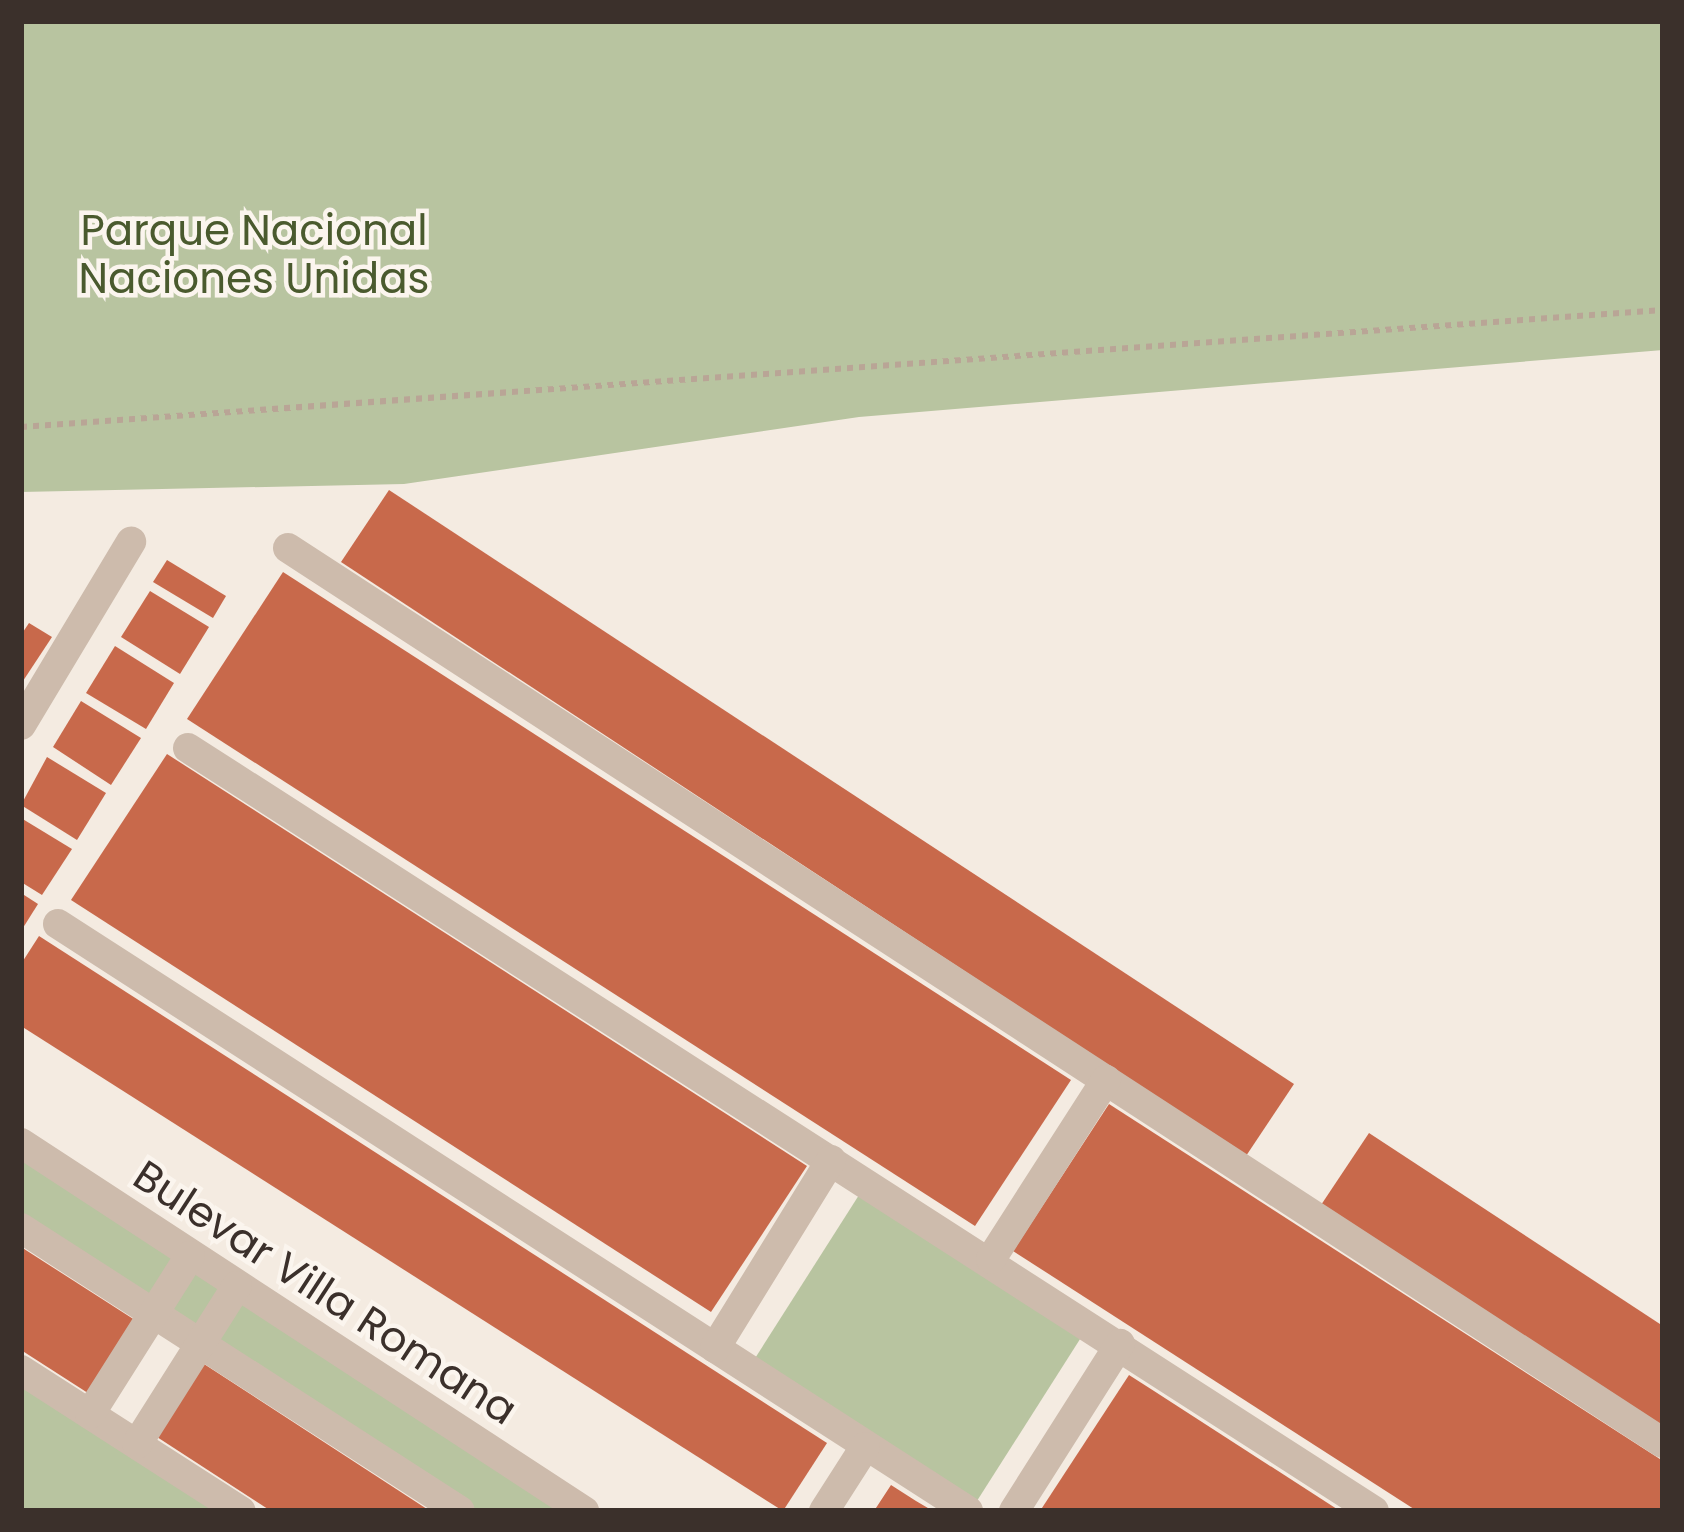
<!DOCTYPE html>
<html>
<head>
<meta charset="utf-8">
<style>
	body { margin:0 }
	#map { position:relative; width:1684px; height:1532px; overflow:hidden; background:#f4ebe1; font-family:Poppins,sans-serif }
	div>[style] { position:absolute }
	.green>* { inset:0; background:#b8c4a0 }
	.building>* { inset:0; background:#c8694b }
	.path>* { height:6px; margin-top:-3px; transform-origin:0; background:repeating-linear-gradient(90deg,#b9a596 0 6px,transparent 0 12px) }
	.minor>* { height:30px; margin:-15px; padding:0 15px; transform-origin:15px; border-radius:15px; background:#cdbbac }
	span { translate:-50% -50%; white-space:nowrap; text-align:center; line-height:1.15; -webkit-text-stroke:9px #fbf5ee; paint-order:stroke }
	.park-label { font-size:42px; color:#4a5a2e }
	.street-label { font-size:42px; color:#3b302b }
	.frame { position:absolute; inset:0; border:24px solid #3b302b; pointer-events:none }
</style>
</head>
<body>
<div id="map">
	<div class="green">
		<i style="clip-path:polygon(21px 21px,1663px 21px,1663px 350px,859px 417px,404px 484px,21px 492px)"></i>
		<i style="clip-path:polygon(21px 1143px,584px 1511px,460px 1511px,21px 1228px)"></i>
		<i style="clip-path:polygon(859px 1195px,1082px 1336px,975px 1504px,752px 1363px)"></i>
		<i style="clip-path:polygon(21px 1381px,213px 1503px,208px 1511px,21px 1511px)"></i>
	</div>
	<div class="building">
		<i style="clip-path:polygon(389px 490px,1294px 1084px,1246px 1156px,341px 562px)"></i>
		<i style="clip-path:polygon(167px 560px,226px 596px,213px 618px,153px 582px)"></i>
		<i style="clip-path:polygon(283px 572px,1071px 1080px,975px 1226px,187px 719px)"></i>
		<i style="clip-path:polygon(150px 591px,209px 627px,180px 674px,121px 637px)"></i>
		<i style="clip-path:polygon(29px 623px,52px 637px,21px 684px,21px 635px)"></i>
		<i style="clip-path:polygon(115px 646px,174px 683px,146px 729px,86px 693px)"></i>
		<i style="clip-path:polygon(81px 701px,141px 738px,111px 785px,53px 747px)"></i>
		<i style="clip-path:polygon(167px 754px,807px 1166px,711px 1312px,71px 900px)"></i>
		<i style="clip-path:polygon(47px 757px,106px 793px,77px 840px,21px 805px)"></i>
		<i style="clip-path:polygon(21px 818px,72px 849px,42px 895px,21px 882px)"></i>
		<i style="clip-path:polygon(21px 893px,38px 904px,21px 931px)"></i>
		<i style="clip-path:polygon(39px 936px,827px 1443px,783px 1511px,21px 1026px,21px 964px)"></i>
		<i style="clip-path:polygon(1109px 1104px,1663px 1461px,1663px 1511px,1417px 1511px,1013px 1251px)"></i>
		<i style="clip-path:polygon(1369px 1133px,1663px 1326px,1663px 1430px,1321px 1205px)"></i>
		<i style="clip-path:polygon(21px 1247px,138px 1322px,91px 1395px,21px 1350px)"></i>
		<i style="clip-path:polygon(204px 1364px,430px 1511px,271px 1511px,254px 1500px,157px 1437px)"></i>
		<i style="clip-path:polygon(1129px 1375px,1154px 1391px,1340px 1511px,1040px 1511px)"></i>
		<i style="clip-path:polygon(891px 1485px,916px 1501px,933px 1511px,874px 1511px)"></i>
	</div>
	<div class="path">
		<i style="left:21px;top:427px;width:1646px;rotate:-4.08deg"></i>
	</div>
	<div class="minor">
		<i style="left:288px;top:548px;width:1641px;rotate:33.06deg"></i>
		<i style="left:21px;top:725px;width:214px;rotate:-59deg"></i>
		<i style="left:188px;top:748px;width:1410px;rotate:32.75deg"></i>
		<i style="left:58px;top:924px;width:1083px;rotate:32.82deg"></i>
		<i style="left:21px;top:1143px;width:673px;rotate:33.17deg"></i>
		<i style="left:21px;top:1228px;width:522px;rotate:32.81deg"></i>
		<i style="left:991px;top:1259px;width:213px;rotate:-57.3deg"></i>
		<i style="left:715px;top:1348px;width:221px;rotate:-58.3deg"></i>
		<i style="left:21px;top:1370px;width:261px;rotate:32.7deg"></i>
		<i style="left:90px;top:1414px;width:187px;rotate:-57.7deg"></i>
		<i style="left:137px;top:1444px;width:187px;rotate:-57.7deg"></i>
		<i style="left:824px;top:1511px;width:76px;rotate:-57.4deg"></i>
		<i style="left:1014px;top:1511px;width:198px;rotate:-57.6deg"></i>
	</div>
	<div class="park-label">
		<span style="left:254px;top:255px">Parque Nacional<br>Naciones Unidas</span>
	</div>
	<div class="street-label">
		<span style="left:325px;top:1293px;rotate:33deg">Bulevar Villa Romana</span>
	</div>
	<div class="frame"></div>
</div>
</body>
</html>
